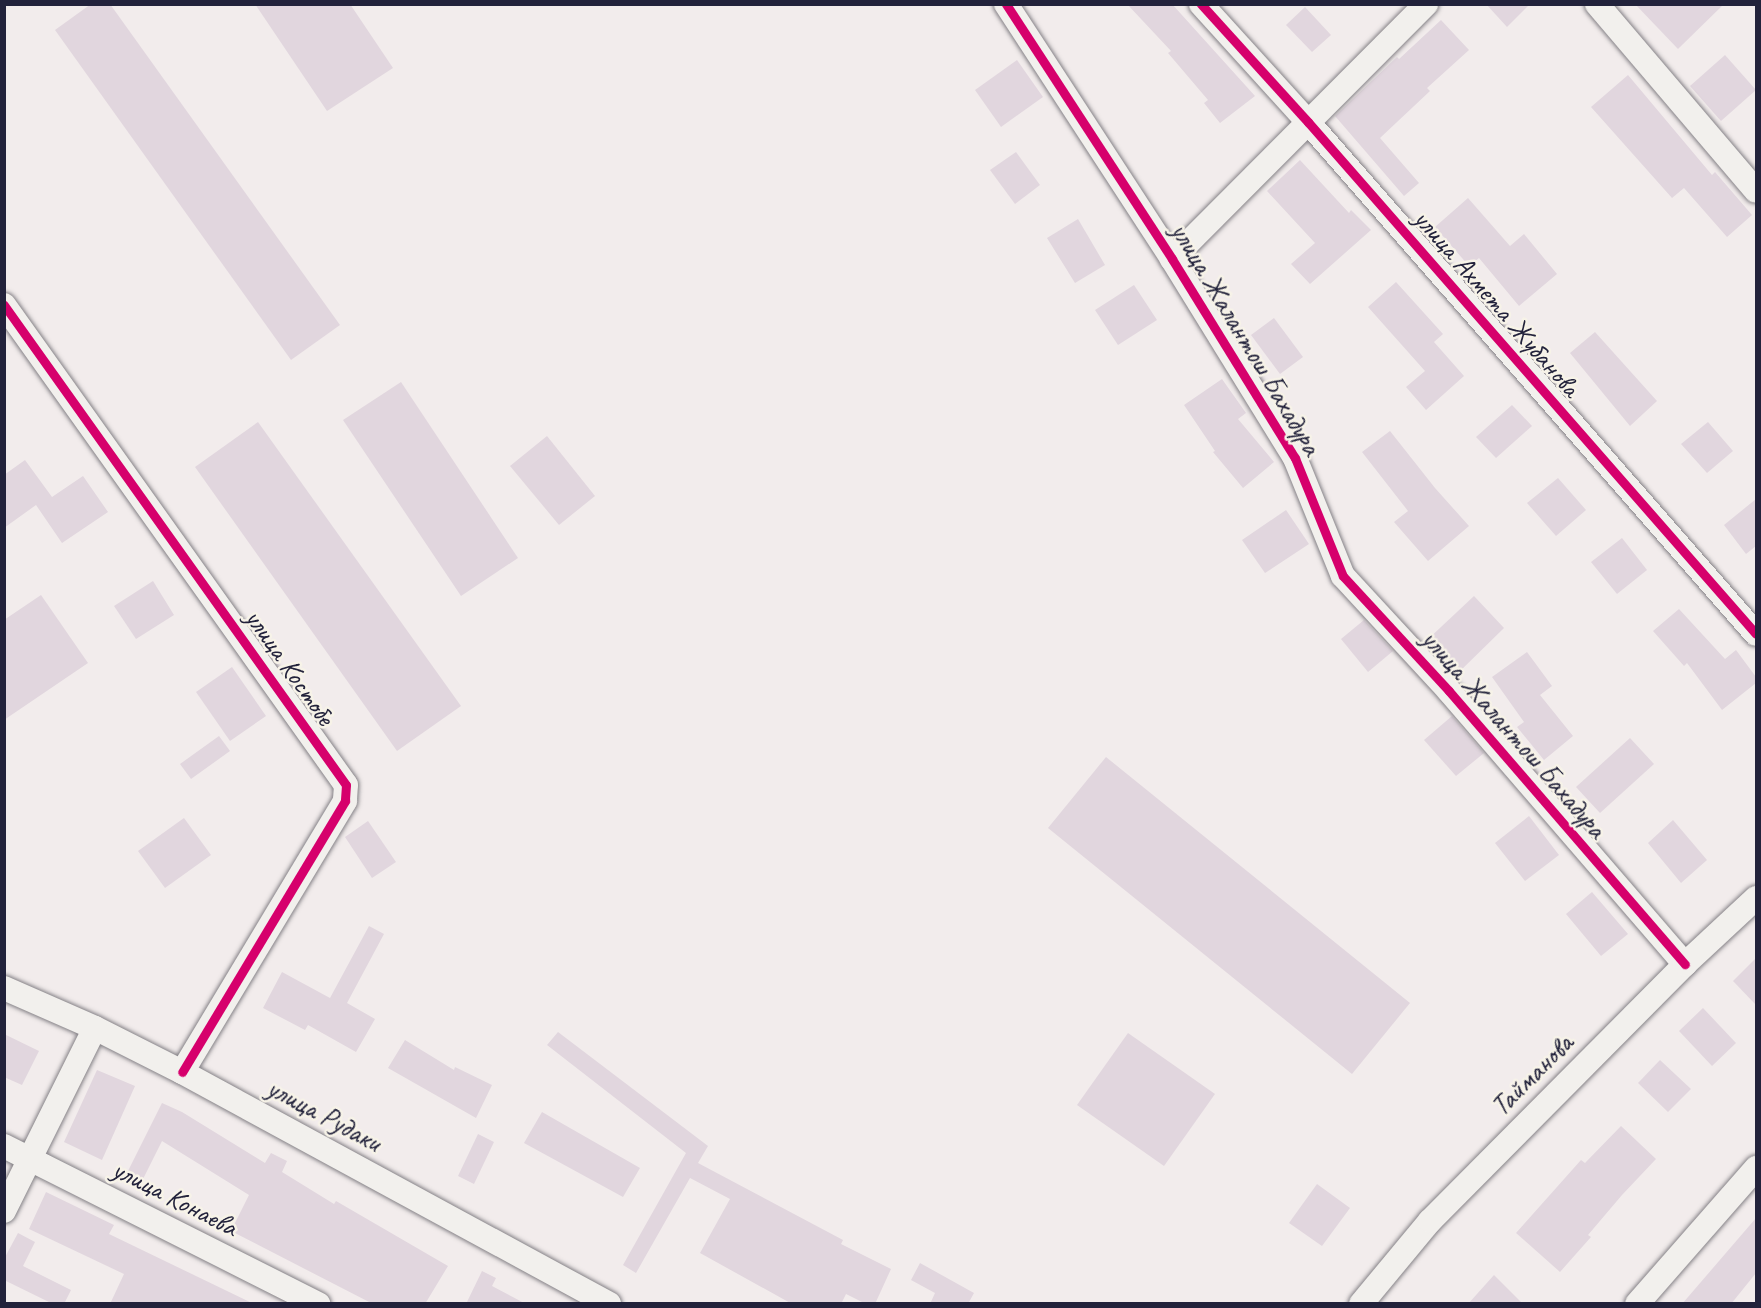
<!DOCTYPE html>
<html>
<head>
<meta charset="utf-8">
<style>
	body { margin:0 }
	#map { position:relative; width:1761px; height:1308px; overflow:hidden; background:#f2ecec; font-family:Caveat,sans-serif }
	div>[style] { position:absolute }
	.building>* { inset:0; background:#e1d6de }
	.roads { filter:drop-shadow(0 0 2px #848186) drop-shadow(0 0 2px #848186) }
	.street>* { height:24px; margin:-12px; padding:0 12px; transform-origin:12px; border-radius:12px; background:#f2f0ed }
	.cycleway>* { height:9px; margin:-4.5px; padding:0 4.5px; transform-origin:4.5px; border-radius:4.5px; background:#d6006c }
	span { translate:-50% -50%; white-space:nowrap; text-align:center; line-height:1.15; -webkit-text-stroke:5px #f7f3e8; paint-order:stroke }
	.street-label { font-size:28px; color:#22223b }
	.frame { position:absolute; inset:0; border:6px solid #22223b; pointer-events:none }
</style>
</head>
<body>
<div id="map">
	<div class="building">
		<i style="clip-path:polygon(91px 4px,110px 4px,340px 325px,291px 360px,55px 30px)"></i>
		<i style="clip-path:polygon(255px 4px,350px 4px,393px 68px,327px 111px)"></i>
		<i style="clip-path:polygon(1127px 4px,1172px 4px,1255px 96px,1220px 123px,1204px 103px,1208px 100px,1168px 53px,1171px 51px)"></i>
		<i style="clip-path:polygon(1486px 4px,1530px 4px,1507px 27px)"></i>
		<i style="clip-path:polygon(1635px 4px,1724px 4px,1678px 49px)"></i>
		<i style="clip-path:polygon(1305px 7px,1331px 35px,1312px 52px,1286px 25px)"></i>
		<i style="clip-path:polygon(1441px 20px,1469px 50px,1427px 88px,1430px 91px,1380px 138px,1419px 183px,1404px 196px,1335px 116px,1397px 57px,1399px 59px)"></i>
		<i style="clip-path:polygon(1725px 55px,1756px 90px,1721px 121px,1690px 86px)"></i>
		<i style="clip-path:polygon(1017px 60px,1043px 97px,1001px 127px,975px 90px)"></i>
		<i style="clip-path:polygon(1628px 75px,1712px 175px,1715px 172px,1752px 215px,1727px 237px,1684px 188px,1672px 198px,1591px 107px)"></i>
		<i style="clip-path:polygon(1016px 152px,1040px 185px,1015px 204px,990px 170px)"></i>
		<i style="clip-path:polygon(1300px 160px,1349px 213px,1351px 210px,1371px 230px,1310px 284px,1291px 264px,1315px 243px,1267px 191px)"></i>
		<i style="clip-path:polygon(1468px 198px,1510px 246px,1524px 234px,1557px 274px,1519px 306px,1479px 258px,1469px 266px,1435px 227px)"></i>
		<i style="clip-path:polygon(1078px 219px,1105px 265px,1075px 283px,1047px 238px)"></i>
		<i style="clip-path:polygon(1396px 282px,1443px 334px,1434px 342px,1464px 376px,1426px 410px,1406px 387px,1425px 371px,1368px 307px)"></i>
		<i style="clip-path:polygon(1134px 285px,1157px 320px,1118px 345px,1095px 310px)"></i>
		<i style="clip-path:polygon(1274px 318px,1303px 357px,1280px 374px,1251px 335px)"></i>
		<i style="clip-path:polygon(1595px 332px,1657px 401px,1630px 426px,1570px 353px)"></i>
		<i style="clip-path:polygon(1222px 379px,1246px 413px,1238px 419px,1274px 462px,1243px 488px,1213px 452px,1215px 451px,1184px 405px)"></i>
		<i style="clip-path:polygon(401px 382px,518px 558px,461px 596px,343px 420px)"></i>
		<i style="clip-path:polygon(1512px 405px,1532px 426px,1496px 458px,1476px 437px)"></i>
		<i style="clip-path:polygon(258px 422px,461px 706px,397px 751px,195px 467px)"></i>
		<i style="clip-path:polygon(1708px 422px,1733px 451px,1707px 473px,1681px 444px)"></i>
		<i style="clip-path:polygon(1390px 431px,1435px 488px,1469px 526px,1428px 561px,1394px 522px,1408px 511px,1362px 452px)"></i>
		<i style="clip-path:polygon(547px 436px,595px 496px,559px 525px,510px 466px)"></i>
		<i style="clip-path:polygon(25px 460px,52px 497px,83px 476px,108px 512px,62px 543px,36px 505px,4px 528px,4px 475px)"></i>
		<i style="clip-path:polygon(1558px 478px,1586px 510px,1556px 536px,1527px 503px)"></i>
		<i style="clip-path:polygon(1756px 499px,1756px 546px,1746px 554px,1724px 525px)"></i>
		<i style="clip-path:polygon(1286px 510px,1309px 544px,1265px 573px,1242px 540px)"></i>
		<i style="clip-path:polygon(1622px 538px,1647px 570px,1617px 594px,1591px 562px)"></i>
		<i style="clip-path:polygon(153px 581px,174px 615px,136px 639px,114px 606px)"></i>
		<i style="clip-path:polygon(41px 595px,88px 663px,4px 720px,4px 620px)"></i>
		<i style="clip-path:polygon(1474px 596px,1504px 628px,1455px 676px,1424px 643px)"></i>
		<i style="clip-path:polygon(1679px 609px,1725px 659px,1736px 650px,1756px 677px,1756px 683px,1722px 710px,1687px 663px,1684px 666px,1653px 631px)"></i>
		<i style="clip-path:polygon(1364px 620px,1393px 651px,1368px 672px,1341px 639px)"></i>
		<i style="clip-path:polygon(1527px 652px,1552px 686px,1540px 695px,1573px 736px,1544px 760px,1517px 727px,1524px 722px,1492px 677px)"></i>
		<i style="clip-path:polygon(232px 667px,266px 716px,230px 741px,196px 692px)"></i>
		<i style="clip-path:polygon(1452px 716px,1484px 753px,1456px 776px,1424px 740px)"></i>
		<i style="clip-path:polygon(219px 736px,230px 751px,191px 779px,180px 764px)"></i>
		<i style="clip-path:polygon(1630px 738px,1654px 764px,1600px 813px,1576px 787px)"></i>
		<i style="clip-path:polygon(1106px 757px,1410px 1003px,1352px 1074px,1048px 828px)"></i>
		<i style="clip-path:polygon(1529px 816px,1559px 855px,1525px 881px,1495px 843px)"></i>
		<i style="clip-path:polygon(184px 818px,211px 855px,165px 888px,138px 851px)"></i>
		<i style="clip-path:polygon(1673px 820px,1707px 860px,1681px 883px,1648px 843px)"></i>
		<i style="clip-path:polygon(368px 821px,396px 862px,372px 878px,345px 837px)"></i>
		<i style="clip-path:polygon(1592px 892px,1628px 934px,1601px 956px,1566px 914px)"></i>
		<i style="clip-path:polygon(369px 926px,384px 934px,347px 1003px,375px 1019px,356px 1052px,308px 1025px,305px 1030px,263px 1008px,282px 972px,330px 998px)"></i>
		<i style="clip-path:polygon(1756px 958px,1756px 1005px,1733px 981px)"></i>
		<i style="clip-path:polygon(1703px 1008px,1736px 1043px,1712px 1066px,1679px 1031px)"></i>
		<i style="clip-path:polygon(558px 1032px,708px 1146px,698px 1163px,843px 1240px,841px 1244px,891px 1269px,875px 1304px,866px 1304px,846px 1294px,841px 1304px,792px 1304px,700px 1253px,730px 1199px,690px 1178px,636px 1273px,623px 1265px,686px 1153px,547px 1045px)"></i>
		<i style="clip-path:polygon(1128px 1033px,1215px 1094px,1164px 1166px,1077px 1105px)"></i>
		<i style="clip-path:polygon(4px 1034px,39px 1051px,22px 1085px,4px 1077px)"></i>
		<i style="clip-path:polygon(405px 1040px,454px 1070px,455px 1067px,492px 1085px,476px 1118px,388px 1068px)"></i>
		<i style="clip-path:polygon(1660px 1060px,1691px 1089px,1668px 1112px,1638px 1083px)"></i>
		<i style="clip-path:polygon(97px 1070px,135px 1086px,102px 1160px,64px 1142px)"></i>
		<i style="clip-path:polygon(162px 1103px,182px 1112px,265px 1163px,271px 1153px,287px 1161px,282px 1172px,334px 1204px,336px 1201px,448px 1266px,425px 1304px,373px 1304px,231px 1231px,249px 1195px,162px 1141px,141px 1183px,126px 1175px)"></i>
		<i style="clip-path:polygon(542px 1112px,640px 1168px,623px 1197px,524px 1143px)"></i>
		<i style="clip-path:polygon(1621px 1126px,1656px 1159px,1622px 1195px,1588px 1235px,1591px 1237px,1560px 1272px,1516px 1233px,1581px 1160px,1585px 1163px)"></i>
		<i style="clip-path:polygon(478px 1134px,494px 1142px,474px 1184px,458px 1176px)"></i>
		<i style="clip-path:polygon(1317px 1184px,1350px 1208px,1322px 1246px,1289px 1223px)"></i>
		<i style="clip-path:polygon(46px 1192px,114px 1225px,109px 1234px,254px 1304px,110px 1304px,124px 1274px,29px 1229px)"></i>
		<i style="clip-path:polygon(1756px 1218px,1756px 1273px,1731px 1304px,1682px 1304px)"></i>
		<i style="clip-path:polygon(18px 1233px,35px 1242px,23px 1266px,71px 1290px,64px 1304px,53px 1304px,4px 1280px,4px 1259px)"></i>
		<i style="clip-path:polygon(920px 1263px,974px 1293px,968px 1304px,930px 1304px,935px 1293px,911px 1280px)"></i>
		<i style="clip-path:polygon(482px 1271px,496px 1278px,492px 1286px,526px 1304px,466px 1304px)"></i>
		<i style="clip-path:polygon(1494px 1275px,1523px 1304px,1468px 1304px)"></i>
	</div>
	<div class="roads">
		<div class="street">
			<i style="left:1006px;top:4px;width:304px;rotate:56.9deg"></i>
			<i style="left:1172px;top:259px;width:234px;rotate:58.3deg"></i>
			<i style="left:1295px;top:458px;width:127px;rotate:67.9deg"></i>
			<i style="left:1343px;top:576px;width:156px;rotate:47.3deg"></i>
			<i style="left:1449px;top:691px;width:361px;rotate:49.2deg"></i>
			<i style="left:1201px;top:4px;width:159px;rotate:47.8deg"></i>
			<i style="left:1308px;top:122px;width:680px;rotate:48.81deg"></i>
			<i style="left:1597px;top:4px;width:245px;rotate:49.6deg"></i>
			<i style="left:1172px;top:259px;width:360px;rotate:-45.1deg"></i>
			<i style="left:4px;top:305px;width:589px;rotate:54.53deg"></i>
			<i style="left:346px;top:785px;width:16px;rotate:94deg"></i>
			<i style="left:345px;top:801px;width:316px;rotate:121deg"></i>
			<i style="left:4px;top:988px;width:99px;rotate:23.7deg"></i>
			<i style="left:95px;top:1028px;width:97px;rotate:26.8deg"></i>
			<i style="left:182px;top:1072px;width:486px;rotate:28.5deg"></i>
			<i style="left:4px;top:1146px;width:352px;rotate:26.7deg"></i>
			<i style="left:4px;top:1211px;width:204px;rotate:-63.6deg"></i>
			<i style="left:1361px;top:1304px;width:108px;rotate:-50.3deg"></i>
			<i style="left:1430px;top:1221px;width:362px;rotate:-45.2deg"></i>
			<i style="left:1685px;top:964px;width:97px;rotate:-42.9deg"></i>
			<i style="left:1637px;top:1304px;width:181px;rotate:-48.8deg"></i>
		</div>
	</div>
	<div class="cycleway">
		<i style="left:1006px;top:4px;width:304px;rotate:56.9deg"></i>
		<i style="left:1172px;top:259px;width:234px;rotate:58.3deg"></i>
		<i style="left:1295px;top:458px;width:127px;rotate:67.9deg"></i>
		<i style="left:1343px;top:576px;width:156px;rotate:47.3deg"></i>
		<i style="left:1449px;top:691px;width:361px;rotate:49.2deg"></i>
		<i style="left:1201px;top:4px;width:159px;rotate:47.8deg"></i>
		<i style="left:1308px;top:122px;width:680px;rotate:48.81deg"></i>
		<i style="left:4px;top:305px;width:589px;rotate:54.53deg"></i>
		<i style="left:346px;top:785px;width:16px;rotate:94deg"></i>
		<i style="left:345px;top:801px;width:316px;rotate:121deg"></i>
	</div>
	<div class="street-label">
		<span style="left:1497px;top:303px;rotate:49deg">улица Ахмета Жубанова</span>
		<span style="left:1246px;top:339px;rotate:59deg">улица Жалантош Бахадура</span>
		<span style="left:290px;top:667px;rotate:55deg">улица Костобе</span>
		<span style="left:1514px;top:734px;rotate:49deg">улица Жалантош Бахадура</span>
		<span style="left:1532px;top:1075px;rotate:-45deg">Тайманова</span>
		<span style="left:324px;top:1115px;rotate:28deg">улица Рудаки</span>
		<span style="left:175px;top:1198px;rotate:27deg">улица Конаева</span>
	</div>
	<div class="frame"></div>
</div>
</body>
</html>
